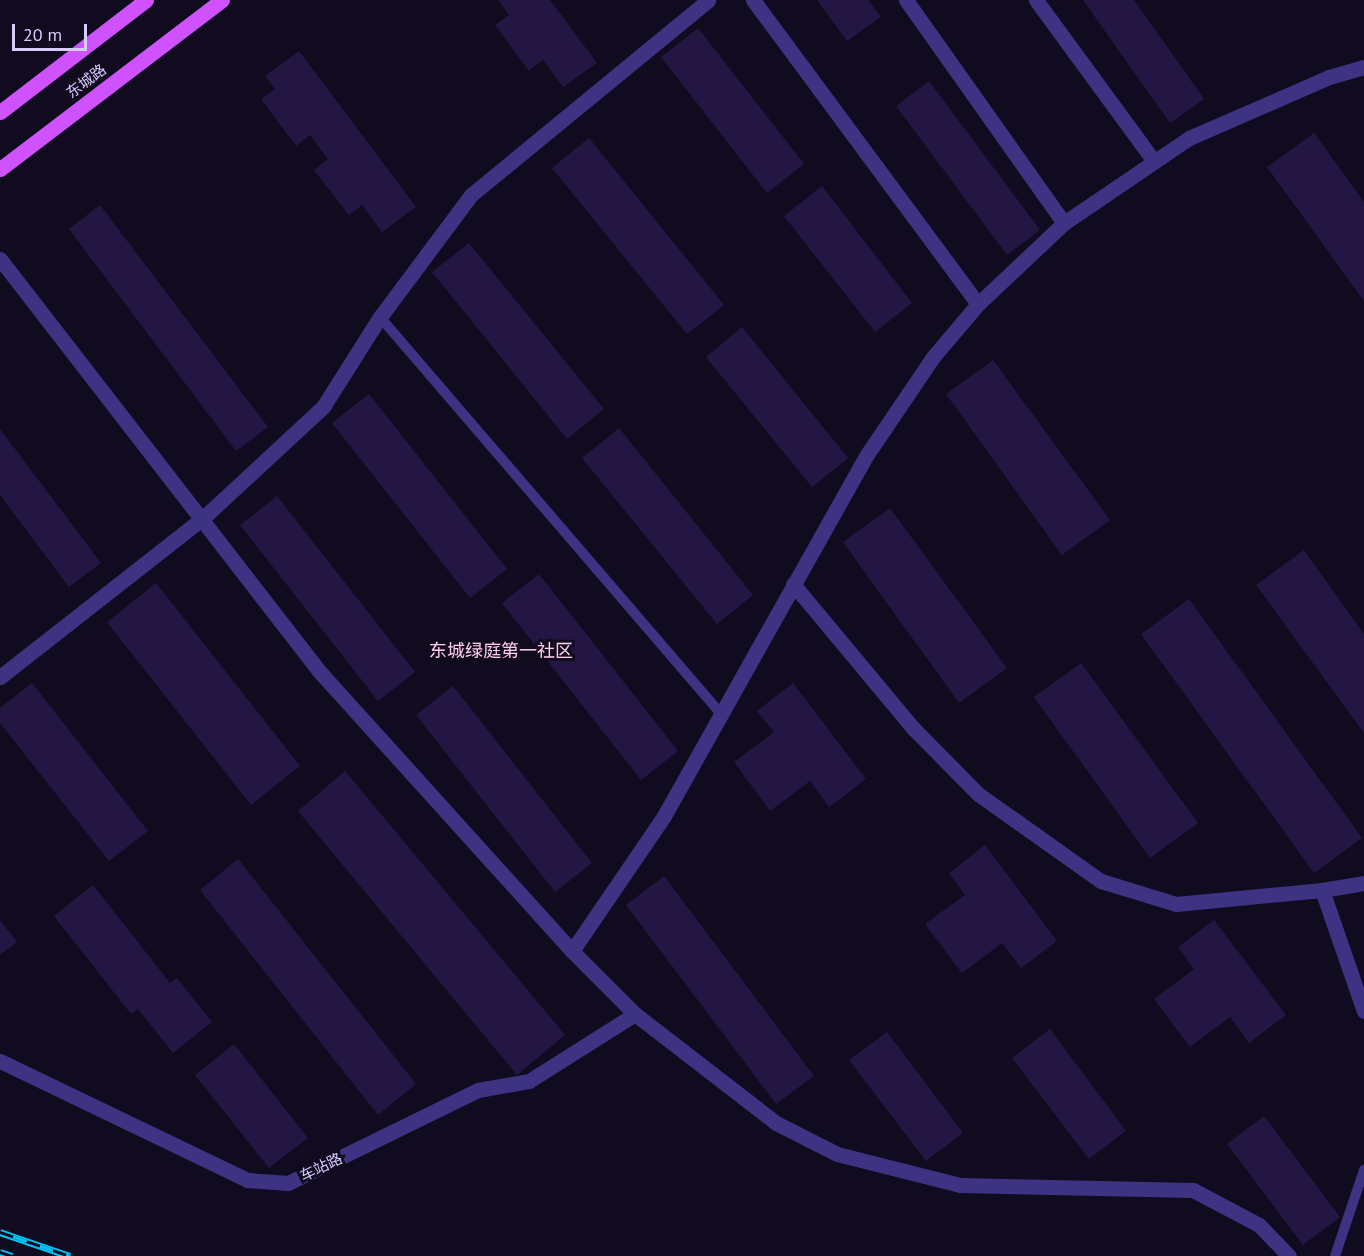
<!DOCTYPE html>
<html>
<head>
<meta charset="utf-8">
<style>
	body { margin:0 }
	#map { position:relative; width:1364px; height:1256px; overflow:hidden; background:#110b20; font-family:"PT Sans","Noto Sans SC",sans-serif }
	div>[style] { position:absolute }
	.building>* { inset:0; background:#241643 }
	.lane>* { height:10px; margin:-5px; padding:0 5px; transform-origin:5px; border-radius:5px; background:#3e3383 }
	.street>* { height:15px; margin:-7.5px; padding:0 7.5px; transform-origin:7.5px; border-radius:7.5px; background:#3e3383 }
	.primary>* { height:15px; margin:-7.5px; padding:0 7.5px; transform-origin:7.5px; border-radius:7.5px; background:#d052ff }
	.rail>* { height:7px; margin-top:-3.5px; transform-origin:0; background:repeating-linear-gradient(90deg,#110b20 0 14px,#00c4f6 0 28px); box-sizing:border-box; border-block:2px solid #00c4f6 }
	span { translate:-50% -50%; white-space:nowrap; text-align:center; line-height:1.15; -webkit-text-stroke:6px #110b20; paint-order:stroke }
	.street-label { font-size:15px; color:#d6cbff }
	.quarter-label { font-size:18px; color:#ffcde7 }
	.scale { position:absolute; left:12px; top:24px; width:75px; height:27px; box-sizing:border-box; border:3px solid #d6cbff; border-top:0; padding-left:8px; font-size:18px; line-height:21px; white-space:nowrap; color:#d6cbff; -webkit-text-stroke:4px #110b20; paint-order:stroke }
</style>
</head>
<body>
<div id="map">
	<div class="building">
		<i style="clip-path:polygon(498px 0,550px 0,597px 63px,563px 87px,543px 60px,529px 71px,495px 25px,509px 15px)"></i>
		<i style="clip-path:polygon(817px 0,868px 0,881px 17px,847px 41px)"></i>
		<i style="clip-path:polygon(1083px 0,1134px 0,1204px 99px,1170px 123px)"></i>
		<i style="clip-path:polygon(698px 28px,804px 164px,767px 193px,661px 57px)"></i>
		<i style="clip-path:polygon(299px 51px,416px 207px,382px 232px,362px 205px,349px 215px,314px 170px,328px 159px,310px 135px,296px 146px,261px 99px,275px 89px,265px 76px)"></i>
		<i style="clip-path:polygon(929px 81px,1040px 230px,1007px 255px,896px 106px)"></i>
		<i style="clip-path:polygon(1314px 133px,1364px 202px,1364px 301px,1267px 167px)"></i>
		<i style="clip-path:polygon(589px 138px,724px 305px,687px 334px,552px 168px)"></i>
		<i style="clip-path:polygon(822px 186px,912px 303px,875px 332px,784px 216px)"></i>
		<i style="clip-path:polygon(100px 205px,268px 427px,236px 451px,69px 229px)"></i>
		<i style="clip-path:polygon(469px 243px,604px 409px,567px 439px,432px 272px)"></i>
		<i style="clip-path:polygon(742px 327px,848px 458px,812px 487px,706px 357px)"></i>
		<i style="clip-path:polygon(993px 360px,1110px 520px,1062px 555px,946px 394px)"></i>
		<i style="clip-path:polygon(369px 394px,507px 569px,470px 598px,332px 423px)"></i>
		<i style="clip-path:polygon(619px 428px,753px 595px,717px 624px,582px 458px)"></i>
		<i style="clip-path:polygon(0 429px,101px 563px,69px 587px,0 495px)"></i>
		<i style="clip-path:polygon(277px 496px,415px 672px,378px 701px,240px 525px)"></i>
		<i style="clip-path:polygon(890px 508px,1007px 668px,959px 703px,843px 542px)"></i>
		<i style="clip-path:polygon(1304px 550px,1364px 634px,1364px 733px,1256px 585px)"></i>
		<i style="clip-path:polygon(539px 574px,678px 751px,641px 780px,502px 603px)"></i>
		<i style="clip-path:polygon(156px 583px,300px 766px,251px 805px,107px 622px)"></i>
		<i style="clip-path:polygon(1189px 599px,1362px 838px,1314px 873px,1141px 634px)"></i>
		<i style="clip-path:polygon(1081px 663px,1198px 823px,1150px 858px,1034px 697px)"></i>
		<i style="clip-path:polygon(32px 683px,148px 831px,109px 861px,0 723px,0 708px)"></i>
		<i style="clip-path:polygon(793px 683px,866px 779px,829px 807px,810px 781px,770px 811px,734px 762px,774px 732px,757px 711px)"></i>
		<i style="clip-path:polygon(453px 686px,592px 863px,555px 892px,416px 715px)"></i>
		<i style="clip-path:polygon(345px 771px,565px 1035px,517px 1075px,298px 811px)"></i>
		<i style="clip-path:polygon(985px 845px,1057px 941px,1021px 968px,1002px 943px,962px 973px,925px 924px,965px 895px,949px 873px)"></i>
		<i style="clip-path:polygon(238px 859px,416px 1084px,378px 1115px,200px 890px)"></i>
		<i style="clip-path:polygon(664px 876px,814px 1076px,776px 1104px,626px 905px)"></i>
		<i style="clip-path:polygon(93px 885px,170px 983px,177px 978px,212px 1022px,173px 1053px,138px 1009px,131px 1014px,54px 916px)"></i>
		<i style="clip-path:polygon(0 920px,17px 942px,0 955px)"></i>
		<i style="clip-path:polygon(1214px 920px,1286px 1015px,1249px 1043px,1230px 1017px,1190px 1047px,1154px 999px,1194px 969px,1178px 947px)"></i>
		<i style="clip-path:polygon(1050px 1029px,1126px 1131px,1089px 1159px,1012px 1058px)"></i>
		<i style="clip-path:polygon(887px 1032px,963px 1133px,926px 1161px,849px 1060px)"></i>
		<i style="clip-path:polygon(234px 1044px,308px 1138px,269px 1168px,195px 1075px)"></i>
		<i style="clip-path:polygon(1264px 1116px,1340px 1217px,1303px 1245px,1227px 1144px)"></i>
	</div>
	<div class="lane">
		<i style="left:380px;top:317px;width:525px;rotate:49.33deg"></i>
		<i style="left:1335px;top:1256px;width:91px;rotate:-71.4deg"></i>
	</div>
	<div class="street">
		<i style="left:753px;top:0;width:378px;rotate:53.5deg"></i>
		<i style="left:906px;top:0;width:273px;rotate:54.7deg"></i>
		<i style="left:1036px;top:0;width:200px;rotate:53.8deg"></i>
		<i style="left:0;top:259px;width:521px;rotate:52.25deg"></i>
		<i style="left:319px;top:671px;width:377px;rotate:47.9deg"></i>
		<i style="left:572px;top:951px;width:89px;rotate:45deg"></i>
		<i style="left:635px;top:1014px;width:178px;rotate:37.7deg"></i>
		<i style="left:776px;top:1123px;width:68px;rotate:26.9deg"></i>
		<i style="left:837px;top:1154px;width:127px;rotate:14.1deg"></i>
		<i style="left:960px;top:1185px;width:233px;rotate:1.2deg"></i>
		<i style="left:1193px;top:1190px;width:75px;rotate:27.9deg"></i>
		<i style="left:1259px;top:1225px;width:43px;rotate:45.9deg"></i>
		<i style="left:793px;top:584px;width:189px;rotate:50.2deg"></i>
		<i style="left:914px;top:729px;width:91px;rotate:45.4deg"></i>
		<i style="left:978px;top:794px;width:151px;rotate:35.3deg"></i>
		<i style="left:1101px;top:881px;width:78px;rotate:17deg"></i>
		<i style="left:1176px;top:904px;width:147px;rotate:-5.5deg"></i>
		<i style="left:1322px;top:890px;width:43px;rotate:-9.5deg"></i>
		<i style="left:0;top:677px;width:258px;rotate:-38.1deg"></i>
		<i style="left:203px;top:518px;width:163px;rotate:-42.8deg"></i>
		<i style="left:323px;top:407px;width:107px;rotate:-57.7deg"></i>
		<i style="left:380px;top:317px;width:152px;rotate:-53.3deg"></i>
		<i style="left:471px;top:195px;width:307px;rotate:-39.4deg"></i>
		<i style="left:1322px;top:890px;width:128px;rotate:70.9deg"></i>
		<i style="left:572px;top:951px;width:163px;rotate:-55.7deg"></i>
		<i style="left:664px;top:816px;width:413px;rotate:-60.7deg"></i>
		<i style="left:866px;top:456px;width:120px;rotate:-55.9deg"></i>
		<i style="left:933px;top:357px;width:70px;rotate:-49.7deg"></i>
		<i style="left:978px;top:304px;width:118px;rotate:-43.3deg"></i>
		<i style="left:1064px;top:223px;width:151px;rotate:-34.2deg"></i>
		<i style="left:1189px;top:138px;width:153px;rotate:-23.5deg"></i>
		<i style="left:1329px;top:77px;width:36px;rotate:-16deg"></i>
		<i style="left:0;top:1061px;width:274px;rotate:25.7deg"></i>
		<i style="left:247px;top:1180px;width:41px;rotate:4.2deg"></i>
		<i style="left:288px;top:1183px;width:212px;rotate:-26.1deg"></i>
		<i style="left:478px;top:1090px;width:52px;rotate:-10deg"></i>
		<i style="left:529px;top:1081px;width:125px;rotate:-32.3deg"></i>
	</div>
	<div class="primary">
		<i style="left:0;top:112px;width:184px;rotate:-37.5deg"></i>
		<i style="left:0;top:169px;width:279px;rotate:-37.3deg"></i>
	</div>
	<div class="rail">
		<i style="left:0;top:1232px;width:74px;rotate:18.9deg"></i>
		<i style="left:0;top:1252px;width:13px;rotate:18deg"></i>
	</div>
	<div class="street-label">
		<span style="left:86px;top:81px;rotate:-37deg">东城路</span>
		<span style="left:321px;top:1167px;rotate:-26deg">车站路</span>
	</div>
	<div class="quarter-label">
		<span style="left:501px;top:651px">东城绿庭第一社区</span>
	</div>
	<div class="scale">20 m</div>
</div>
</body>
</html>
